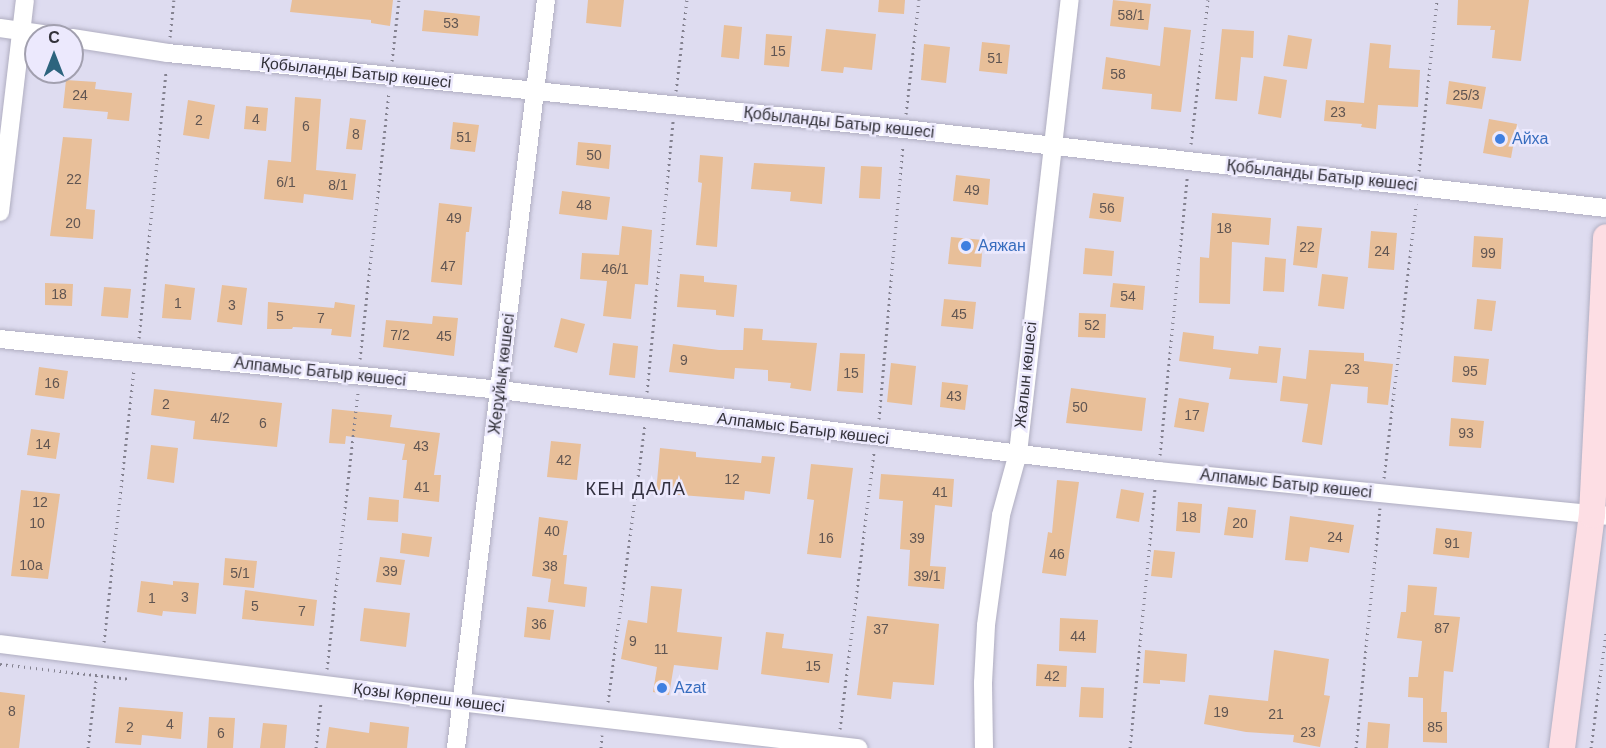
<!DOCTYPE html>
<html>
<head>
<meta charset="utf-8">
<style>
	body { margin:0 }
	#map { position:relative; width:1606px; height:748px; overflow:hidden; background:#dedcf0; font-family:Helvetica,sans-serif }
	div>[style] { position:absolute }
	.building>* { inset:0; background:#e8bf99 }
	.path>* { height:3px; margin-top:-1.5px; transform-origin:0; background:repeating-linear-gradient(90deg,#848290 0 1.5px,transparent 0 6px) }
	.roads { filter:drop-shadow(0 0 2px #b0aec1) drop-shadow(0 0 2px #b0aec1) }
	.street>* { height:18px; margin:-9px; padding:0 9px; transform-origin:9px; border-radius:9px; background:#fff }
	.secondary>* { height:26px; margin:-13px; padding:0 13px; transform-origin:13px; border-radius:13px; background:#fddee4 }
	.dots>* { width:16px; height:16px; translate:-50% -50%; box-sizing:border-box; border:3px solid #ece9fd; border-radius:50% }
	span { translate:-50% -50%; white-space:nowrap; text-align:center; line-height:1.15; -webkit-text-stroke:5px #ece9fd; paint-order:stroke }
	.number-label { font-size:14px; color:#605552 }
	.number-label span { -webkit-text-stroke-width:0 }
	.street-label { font-size:16px; color:#33323a }
	.shop-label { font-size:16px; color:#366cbe }
	.left { translate:0 -50%; text-align:left }
	.neighbourhood-label { font-size:18px; color:#312f3e; letter-spacing:1.5px }
	.north { position:absolute; left:24px; top:24px; width:60px; height:60px; box-sizing:border-box; background:#ece9fd; border:2px solid #a2a0af; border-radius:50%; rotate:0deg; font-size:16px; font-weight:700; line-height:24px; text-align:center; color:#33323a }
	.north::after { content:''; display:block; margin:auto; width:21px; height:27px; background:#2d647e; clip-path:polygon(50% 0,100% 100%,50% 72%,0 100%) }
</style>
</head>
<body>
<div id="map">
	<div class="building">
		<i style="clip-path:polygon(292px 0,393px 0,390px 26px,371px 23px,371px 20px,290px 12px)"></i>
		<i style="clip-path:polygon(588px 0,624px 0,621px 27px,586px 23px)"></i>
		<i style="clip-path:polygon(879px 0,905px 0,904px 14px,878px 12px)"></i>
		<i style="clip-path:polygon(1113px 0,1151px 4px,1148px 30px,1110px 26px)"></i>
		<i style="clip-path:polygon(1458px 0,1529px 0,1521px 61px,1492px 58px,1495px 30px,1490px 30px,1491px 26px,1457px 25px)"></i>
		<i style="clip-path:polygon(424px 10px,480px 16px,478px 36px,422px 31px)"></i>
		<i style="clip-path:polygon(724px 25px,742px 27px,739px 59px,721px 57px)"></i>
		<i style="clip-path:polygon(1164px 27px,1191px 30px,1181px 112px,1151px 109px,1152px 94px,1102px 89px,1106px 57px,1160px 66px)"></i>
		<i style="clip-path:polygon(826px 29px,876px 34px,872px 70px,844px 67px,843px 73px,821px 71px)"></i>
		<i style="clip-path:polygon(1222px 29px,1254px 31px,1253px 58px,1241px 57px,1237px 101px,1215px 99px)"></i>
		<i style="clip-path:polygon(766px 34px,792px 36px,789px 67px,764px 65px)"></i>
		<i style="clip-path:polygon(1288px 35px,1312px 39px,1307px 69px,1283px 66px)"></i>
		<i style="clip-path:polygon(982px 42px,1010px 45px,1007px 74px,979px 71px)"></i>
		<i style="clip-path:polygon(1370px 43px,1391px 45px,1389px 68px,1420px 70px,1418px 107px,1378px 105px,1376px 129px,1361px 127px,1362px 124px,1324px 121px,1326px 100px,1364px 103px)"></i>
		<i style="clip-path:polygon(924px 44px,950px 47px,946px 83px,921px 80px)"></i>
		<i style="clip-path:polygon(1264px 76px,1287px 80px,1281px 118px,1258px 114px)"></i>
		<i style="clip-path:polygon(66px 80px,96px 82px,95px 89px,132px 93px,129px 121px,107px 119px,108px 112px,63px 108px)"></i>
		<i style="clip-path:polygon(1449px 81px,1486px 87px,1482px 109px,1446px 104px)"></i>
		<i style="clip-path:polygon(295px 97px,321px 99px,316px 170px,356px 174px,353px 200px,304px 194px,303px 203px,264px 199px,268px 160px,291px 162px)"></i>
		<i style="clip-path:polygon(188px 100px,215px 105px,209px 139px,183px 135px)"></i>
		<i style="clip-path:polygon(246px 106px,268px 108px,266px 131px,244px 129px)"></i>
		<i style="clip-path:polygon(350px 118px,366px 120px,362px 150px,346px 149px)"></i>
		<i style="clip-path:polygon(1489px 119px,1517px 124px,1511px 158px,1483px 153px)"></i>
		<i style="clip-path:polygon(453px 122px,479px 125px,475px 152px,450px 149px)"></i>
		<i style="clip-path:polygon(63px 137px,92px 139px,86px 209px,95px 210px,93px 239px,50px 236px)"></i>
		<i style="clip-path:polygon(578px 142px,611px 145px,609px 169px,576px 165px)"></i>
		<i style="clip-path:polygon(700px 155px,723px 157px,717px 247px,696px 245px,702px 183px,698px 182px)"></i>
		<i style="clip-path:polygon(754px 163px,825px 167px,822px 204px,790px 201px,791px 192px,751px 189px)"></i>
		<i style="clip-path:polygon(861px 166px,882px 167px,880px 199px,859px 198px)"></i>
		<i style="clip-path:polygon(956px 175px,990px 179px,988px 205px,953px 201px)"></i>
		<i style="clip-path:polygon(562px 191px,610px 197px,607px 220px,559px 214px)"></i>
		<i style="clip-path:polygon(1093px 193px,1124px 197px,1121px 222px,1089px 218px)"></i>
		<i style="clip-path:polygon(439px 203px,472px 207px,469px 232px,466px 232px,462px 285px,431px 282px)"></i>
		<i style="clip-path:polygon(1212px 213px,1271px 218px,1269px 245px,1232px 242px,1230px 304px,1199px 303px,1200px 257px,1209px 258px)"></i>
		<i style="clip-path:polygon(622px 226px,652px 230px,648px 285px,635px 284px,631px 319px,603px 316px,607px 281px,580px 279px,582px 253px,619px 255px)"></i>
		<i style="clip-path:polygon(1297px 226px,1322px 228px,1317px 268px,1293px 265px)"></i>
		<i style="clip-path:polygon(1371px 231px,1397px 233px,1394px 270px,1368px 268px)"></i>
		<i style="clip-path:polygon(1474px 236px,1503px 238px,1501px 269px,1472px 267px)"></i>
		<i style="clip-path:polygon(951px 237px,983px 240px,981px 267px,948px 264px)"></i>
		<i style="clip-path:polygon(1085px 248px,1114px 251px,1112px 276px,1083px 274px)"></i>
		<i style="clip-path:polygon(1265px 257px,1286px 259px,1284px 292px,1263px 291px)"></i>
		<i style="clip-path:polygon(680px 274px,704px 276px,704px 282px,737px 285px,734px 317px,716px 315px,716px 310px,677px 307px)"></i>
		<i style="clip-path:polygon(1322px 274px,1348px 277px,1344px 309px,1318px 306px)"></i>
		<i style="clip-path:polygon(45px 283px,73px 284px,72px 306px,45px 305px)"></i>
		<i style="clip-path:polygon(1113px 283px,1145px 286px,1143px 310px,1110px 307px)"></i>
		<i style="clip-path:polygon(165px 284px,195px 288px,191px 320px,162px 318px)"></i>
		<i style="clip-path:polygon(222px 285px,247px 288px,242px 325px,217px 322px)"></i>
		<i style="clip-path:polygon(104px 287px,131px 289px,128px 318px,101px 316px)"></i>
		<i style="clip-path:polygon(944px 299px,976px 302px,973px 329px,941px 326px)"></i>
		<i style="clip-path:polygon(1477px 299px,1496px 301px,1492px 331px,1474px 329px)"></i>
		<i style="clip-path:polygon(268px 302px,334px 308px,335px 302px,355px 305px,351px 337px,331px 335px,332px 329px,293px 327px,292px 329px,267px 329px)"></i>
		<i style="clip-path:polygon(1079px 313px,1106px 314px,1105px 338px,1078px 337px)"></i>
		<i style="clip-path:polygon(433px 316px,458px 318px,454px 356px,383px 347px,386px 320px,432px 324px)"></i>
		<i style="clip-path:polygon(561px 318px,585px 324px,577px 353px,554px 347px)"></i>
		<i style="clip-path:polygon(744px 328px,763px 329px,762px 340px,817px 343px,811px 391px,790px 388px,791px 383px,768px 381px,768px 370px,735px 368px,734px 379px,669px 372px,673px 344px,719px 350px,743px 350px)"></i>
		<i style="clip-path:polygon(1183px 332px,1214px 336px,1213px 349px,1258px 354px,1259px 346px,1281px 348px,1277px 383px,1229px 379px,1231px 368px,1179px 361px)"></i>
		<i style="clip-path:polygon(613px 343px,638px 346px,635px 378px,609px 375px)"></i>
		<i style="clip-path:polygon(1309px 350px,1364px 353px,1364px 361px,1393px 364px,1388px 405px,1367px 403px,1368px 387px,1331px 384px,1322px 445px,1302px 442px,1308px 404px,1280px 401px,1283px 376px,1306px 379px)"></i>
		<i style="clip-path:polygon(840px 353px,865px 354px,863px 393px,837px 391px)"></i>
		<i style="clip-path:polygon(1454px 356px,1489px 359px,1486px 385px,1452px 382px)"></i>
		<i style="clip-path:polygon(891px 363px,916px 366px,912px 405px,887px 402px)"></i>
		<i style="clip-path:polygon(39px 367px,68px 371px,64px 399px,35px 395px)"></i>
		<i style="clip-path:polygon(942px 382px,968px 385px,965px 410px,940px 407px)"></i>
		<i style="clip-path:polygon(1071px 388px,1146px 398px,1142px 431px,1066px 423px)"></i>
		<i style="clip-path:polygon(154px 389px,282px 403px,277px 447px,193px 439px,195px 421px,151px 415px)"></i>
		<i style="clip-path:polygon(1179px 398px,1209px 403px,1204px 432px,1174px 427px)"></i>
		<i style="clip-path:polygon(332px 409px,392px 415px,390px 427px,440px 433px,434px 475px,441px 475px,439px 502px,403px 498px,407px 460px,402px 460px,405px 444px,346px 436px,345px 444px,329px 443px)"></i>
		<i style="clip-path:polygon(1451px 418px,1484px 421px,1481px 448px,1449px 446px)"></i>
		<i style="clip-path:polygon(31px 429px,60px 433px,56px 459px,27px 455px)"></i>
		<i style="clip-path:polygon(551px 441px,581px 444px,577px 480px,547px 477px)"></i>
		<i style="clip-path:polygon(151px 445px,178px 448px,174px 483px,147px 479px)"></i>
		<i style="clip-path:polygon(660px 448px,696px 452px,696px 457px,761px 463px,762px 456px,775px 457px,770px 494px,745px 491px,744px 500px,656px 493px)"></i>
		<i style="clip-path:polygon(811px 464px,853px 468px,841px 558px,807px 554px,814px 500px,807px 499px)"></i>
		<i style="clip-path:polygon(881px 474px,954px 479px,952px 507px,935px 505px,930px 566px,946px 567px,944px 589px,908px 586px,910px 550px,900px 549px,903px 501px,879px 499px)"></i>
		<i style="clip-path:polygon(1057px 480px,1079px 482px,1066px 576px,1042px 573px,1048px 532px,1052px 533px)"></i>
		<i style="clip-path:polygon(1121px 489px,1144px 493px,1139px 522px,1116px 518px)"></i>
		<i style="clip-path:polygon(21px 490px,60px 494px,48px 579px,11px 576px)"></i>
		<i style="clip-path:polygon(369px 497px,399px 500px,398px 522px,367px 520px)"></i>
		<i style="clip-path:polygon(1178px 502px,1202px 504px,1200px 533px,1176px 531px)"></i>
		<i style="clip-path:polygon(1228px 507px,1256px 510px,1253px 538px,1224px 535px)"></i>
		<i style="clip-path:polygon(1290px 516px,1354px 525px,1349px 553px,1310px 547px,1308px 562px,1285px 560px)"></i>
		<i style="clip-path:polygon(539px 517px,568px 521px,563px 555px,567px 555px,564px 584px,587px 587px,585px 607px,548px 602px,551px 579px,532px 576px)"></i>
		<i style="clip-path:polygon(1436px 528px,1472px 532px,1469px 558px,1433px 554px)"></i>
		<i style="clip-path:polygon(402px 533px,432px 537px,429px 557px,400px 553px)"></i>
		<i style="clip-path:polygon(1154px 550px,1175px 552px,1172px 578px,1151px 576px)"></i>
		<i style="clip-path:polygon(380px 557px,405px 560px,401px 585px,376px 582px)"></i>
		<i style="clip-path:polygon(225px 558px,257px 561px,254px 588px,223px 585px)"></i>
		<i style="clip-path:polygon(141px 581px,173px 585px,173px 581px,199px 583px,196px 614px,163px 611px,162px 616px,137px 612px)"></i>
		<i style="clip-path:polygon(1408px 585px,1437px 587px,1434px 615px,1460px 617px,1453px 672px,1444px 671px,1441px 712px,1447px 712px,1447px 743px,1423px 742px,1423px 698px,1408px 697px,1409px 677px,1418px 677px,1422px 641px,1397px 638px,1401px 612px,1406px 612px)"></i>
		<i style="clip-path:polygon(651px 586px,682px 589px,677px 632px,722px 637px,718px 670px,674px 665px,669px 695px,653px 692px,657px 667px,621px 659px,628px 620px,647px 623px)"></i>
		<i style="clip-path:polygon(245px 590px,317px 600px,314px 626px,242px 619px)"></i>
		<i style="clip-path:polygon(527px 607px,554px 610px,550px 640px,524px 637px)"></i>
		<i style="clip-path:polygon(364px 608px,410px 613px,406px 647px,360px 641px)"></i>
		<i style="clip-path:polygon(867px 616px,939px 624px,934px 685px,893px 682px,891px 699px,857px 695px)"></i>
		<i style="clip-path:polygon(1060px 618px,1098px 620px,1096px 653px,1059px 651px)"></i>
		<i style="clip-path:polygon(766px 632px,784px 634px,782px 648px,833px 654px,829px 683px,761px 674px)"></i>
		<i style="clip-path:polygon(1145px 650px,1187px 654px,1185px 682px,1160px 680px,1160px 684px,1143px 683px)"></i>
		<i style="clip-path:polygon(1274px 650px,1329px 659px,1324px 695px,1330px 696px,1320px 747px,1293px 742px,1294px 735px,1246px 732px,1204px 724px,1209px 695px,1268px 701px)"></i>
		<i style="clip-path:polygon(1037px 664px,1067px 666px,1066px 687px,1036px 686px)"></i>
		<i style="clip-path:polygon(1081px 687px,1104px 688px,1103px 718px,1079px 717px)"></i>
		<i style="clip-path:polygon(0 692px,25px 695px,19px 748px,0 748px)"></i>
		<i style="clip-path:polygon(119px 707px,183px 712px,181px 739px,142px 735px,141px 745px,115px 743px)"></i>
		<i style="clip-path:polygon(209px 717px,235px 718px,233px 748px,207px 748px)"></i>
		<i style="clip-path:polygon(370px 722px,409px 727px,407px 748px,326px 748px,329px 727px,369px 733px)"></i>
		<i style="clip-path:polygon(1368px 722px,1390px 724px,1388px 748px,1366px 748px)"></i>
		<i style="clip-path:polygon(263px 723px,287px 725px,285px 748px,260px 748px)"></i>
	</div>
	<div class="path">
		<i style="left:170px;top:37px;width:37px;rotate:-84deg"></i>
		<i style="left:392px;top:61px;width:61px;rotate:-83.5deg"></i>
		<i style="left:676px;top:91px;width:92px;rotate:-83.1deg"></i>
		<i style="left:906px;top:114px;width:115px;rotate:-83.5deg"></i>
		<i style="left:1191px;top:144px;width:145px;rotate:-83.3deg"></i>
		<i style="left:1419px;top:171px;width:172px;rotate:-84deg"></i>
		<i style="left:139px;top:338px;width:269px;rotate:-84.2deg"></i>
		<i style="left:360px;top:359px;width:270px;rotate:-83.8deg"></i>
		<i style="left:647px;top:392px;width:272px;rotate:-84.5deg"></i>
		<i style="left:879px;top:419px;width:275px;rotate:-85deg"></i>
		<i style="left:1160px;top:455px;width:278px;rotate:-84.4deg"></i>
		<i style="left:1384px;top:478px;width:276px;rotate:-83.3deg"></i>
		<i style="left:104px;top:642px;width:275px;rotate:-83.7deg"></i>
		<i style="left:0;top:664px;width:131px;rotate:6.6deg"></i>
		<i style="left:327px;top:669px;width:279px;rotate:-83.6deg"></i>
		<i style="left:608px;top:702px;width:281px;rotate:-82.4deg"></i>
		<i style="left:840px;top:729px;width:278px;rotate:-83deg"></i>
		<i style="left:88px;top:748px;width:77px;rotate:-83.2deg"></i>
		<i style="left:316px;top:748px;width:46px;rotate:-83.8deg"></i>
		<i style="left:601px;top:748px;width:13px;rotate:-86deg"></i>
		<i style="left:1130px;top:748px;width:261px;rotate:-84.5deg"></i>
		<i style="left:1356px;top:748px;width:241px;rotate:-84.3deg"></i>
		<i style="left:1591px;top:748px;width:117px;rotate:-82.6deg"></i>
	</div>
	<div class="roads">
		<div class="street">
			<i style="left:0;top:28px;width:57px;rotate:8.1deg"></i>
			<i style="left:72px;top:38px;width:97px;rotate:8.9deg"></i>
			<i style="left:168px;top:53px;width:740px;rotate:5.9deg"></i>
			<i style="left:904px;top:129px;width:706px;rotate:6.42deg"></i>
			<i style="left:0;top:212px;width:213px;rotate:-83.3deg"></i>
			<i style="left:0;top:339px;width:503px;rotate:5.82deg"></i>
			<i style="left:500px;top:390px;width:664px;rotate:7.01deg"></i>
			<i style="left:1159px;top:471px;width:449px;rotate:5.7deg"></i>
			<i style="left:0;top:644px;width:464px;rotate:7.2deg"></i>
			<i style="left:460px;top:702px;width:401px;rotate:6.6deg"></i>
			<i style="left:456px;top:748px;width:753px;rotate:-83.14deg"></i>
			<i style="left:984px;top:748px;width:65px;rotate:-90.9deg"></i>
			<i style="left:983px;top:683px;width:58px;rotate:-87deg"></i>
			<i style="left:986px;top:625px;width:111px;rotate:-82.2deg"></i>
			<i style="left:1001px;top:515px;width:64px;rotate:-74.7deg"></i>
			<i style="left:1018px;top:453px;width:456px;rotate:-83.5deg"></i>
		</div>
		<div class="secondary">
			<i style="left:1562px;top:748px;width:235px;rotate:-82.7deg"></i>
			<i style="left:1592px;top:515px;width:278px;rotate:-87.1deg"></i>
		</div>
	</div>
	<div class="dots">
		<i style="left:1500px;top:139px;background:#3f7fe0"></i>
		<i style="left:966px;top:246px;background:#3f7fe0"></i>
		<i style="left:662px;top:688px;background:#3f7fe0"></i>
	</div>
	<div class="number-label">
		<span style="left:1131px;top:15px">58/1</span>
		<span style="left:451px;top:23px">53</span>
		<span style="left:778px;top:51px">15</span>
		<span style="left:995px;top:58px">51</span>
		<span style="left:1118px;top:74px">58</span>
		<span style="left:80px;top:95px">24</span>
		<span style="left:1466px;top:95px">25/3</span>
		<span style="left:1338px;top:112px">23</span>
		<span style="left:256px;top:119px">4</span>
		<span style="left:199px;top:120px">2</span>
		<span style="left:306px;top:126px">6</span>
		<span style="left:356px;top:134px">8</span>
		<span style="left:464px;top:137px">51</span>
		<span style="left:594px;top:155px">50</span>
		<span style="left:74px;top:179px">22</span>
		<span style="left:286px;top:182px">6/1</span>
		<span style="left:338px;top:185px">8/1</span>
		<span style="left:972px;top:190px">49</span>
		<span style="left:584px;top:205px">48</span>
		<span style="left:1107px;top:208px">56</span>
		<span style="left:454px;top:218px">49</span>
		<span style="left:73px;top:223px">20</span>
		<span style="left:1224px;top:228px">18</span>
		<span style="left:1307px;top:247px">22</span>
		<span style="left:1382px;top:251px">24</span>
		<span style="left:1488px;top:253px">99</span>
		<span style="left:448px;top:266px">47</span>
		<span style="left:615px;top:269px">46/1</span>
		<span style="left:59px;top:294px">18</span>
		<span style="left:1128px;top:296px">54</span>
		<span style="left:178px;top:303px">1</span>
		<span style="left:232px;top:305px">3</span>
		<span style="left:959px;top:314px">45</span>
		<span style="left:280px;top:316px">5</span>
		<span style="left:321px;top:318px">7</span>
		<span style="left:1092px;top:325px">52</span>
		<span style="left:400px;top:335px">7/2</span>
		<span style="left:444px;top:336px">45</span>
		<span style="left:684px;top:360px">9</span>
		<span style="left:1352px;top:369px">23</span>
		<span style="left:1470px;top:371px">95</span>
		<span style="left:851px;top:373px">15</span>
		<span style="left:52px;top:383px">16</span>
		<span style="left:954px;top:396px">43</span>
		<span style="left:166px;top:404px">2</span>
		<span style="left:1080px;top:407px">50</span>
		<span style="left:1192px;top:415px">17</span>
		<span style="left:220px;top:418px">4/2</span>
		<span style="left:263px;top:423px">6</span>
		<span style="left:1466px;top:433px">93</span>
		<span style="left:43px;top:444px">14</span>
		<span style="left:421px;top:446px">43</span>
		<span style="left:564px;top:460px">42</span>
		<span style="left:732px;top:479px">12</span>
		<span style="left:422px;top:487px">41</span>
		<span style="left:940px;top:492px">41</span>
		<span style="left:40px;top:502px">12</span>
		<span style="left:1189px;top:517px">18</span>
		<span style="left:37px;top:523px">10</span>
		<span style="left:1240px;top:523px">20</span>
		<span style="left:552px;top:531px">40</span>
		<span style="left:1335px;top:537px">24</span>
		<span style="left:826px;top:538px">16</span>
		<span style="left:917px;top:538px">39</span>
		<span style="left:1452px;top:543px">91</span>
		<span style="left:1057px;top:554px">46</span>
		<span style="left:31px;top:565px">10а</span>
		<span style="left:550px;top:566px">38</span>
		<span style="left:390px;top:571px">39</span>
		<span style="left:240px;top:573px">5/1</span>
		<span style="left:927px;top:576px">39/1</span>
		<span style="left:185px;top:597px">3</span>
		<span style="left:152px;top:598px">1</span>
		<span style="left:255px;top:606px">5</span>
		<span style="left:302px;top:611px">7</span>
		<span style="left:539px;top:624px">36</span>
		<span style="left:1442px;top:628px">87</span>
		<span style="left:881px;top:629px">37</span>
		<span style="left:1078px;top:636px">44</span>
		<span style="left:633px;top:641px">9</span>
		<span style="left:661px;top:649px">11</span>
		<span style="left:813px;top:666px">15</span>
		<span style="left:1052px;top:676px">42</span>
		<span style="left:12px;top:711px">8</span>
		<span style="left:1221px;top:712px">19</span>
		<span style="left:1276px;top:714px">21</span>
		<span style="left:170px;top:724px">4</span>
		<span style="left:130px;top:727px">2</span>
		<span style="left:1435px;top:727px">85</span>
		<span style="left:1308px;top:732px">23</span>
		<span style="left:221px;top:733px">6</span>
	</div>
	<div class="street-label">
		<span style="left:356px;top:73px;rotate:6deg">Қобыланды Батыр көшесі</span>
		<span style="left:839px;top:123px;rotate:6deg">Қобыланды Батыр көшесі</span>
		<span style="left:1322px;top:176px;rotate:6deg">Қобыланды Батыр көшесі</span>
		<span style="left:320px;top:372px;rotate:6deg">Алпамыс Батыр көшесі</span>
		<span style="left:502px;top:374px;rotate:-83deg">Жерұйық көшесі</span>
		<span style="left:1026px;top:375px;rotate:-84deg">Жалын көшесі</span>
		<span style="left:803px;top:429px;rotate:7deg">Алпамыс Батыр көшесі</span>
		<span style="left:1286px;top:484px;rotate:6deg">Алпамыс Батыр көшесі</span>
		<span style="left:429px;top:698px;rotate:7deg">Қозы Көрпеш көшесі</span>
	</div>
	<div class="shop-label">
		<span class="left" style="left:1512px;top:139px">Айха</span>
		<span class="left" style="left:978px;top:246px">Аяжан</span>
		<span class="left" style="left:674px;top:688px">Azat</span>
	</div>
	<div class="neighbourhood-label">
		<span style="left:636px;top:489px">КЕН ДАЛА</span>
	</div>
	<div class="north">С</div>
</div>
</body>
</html>
